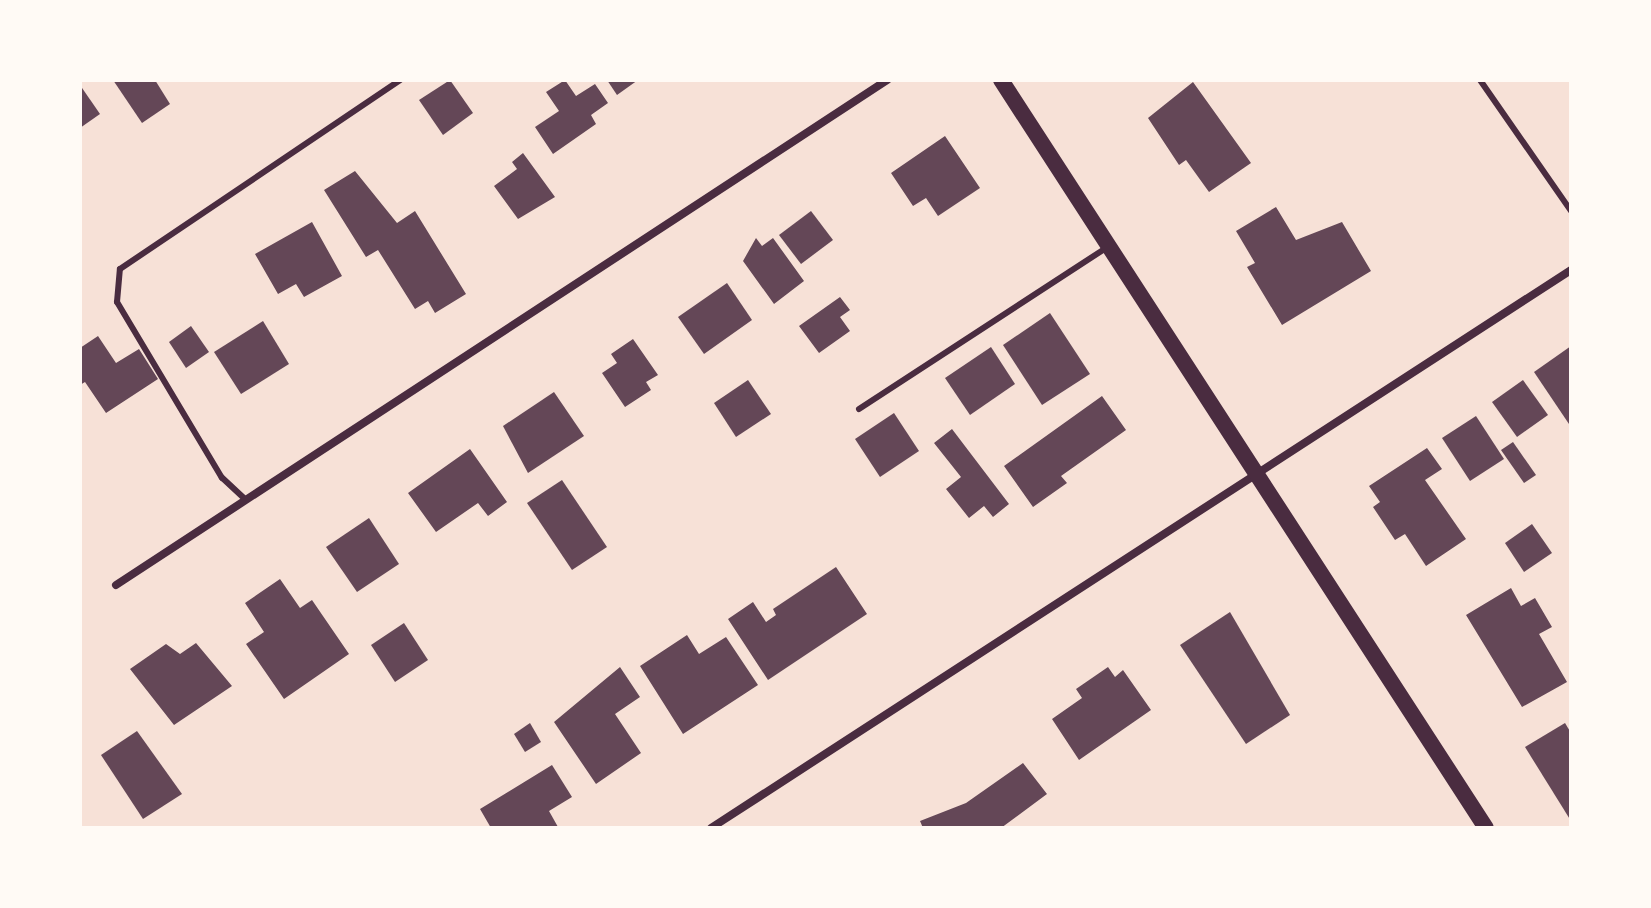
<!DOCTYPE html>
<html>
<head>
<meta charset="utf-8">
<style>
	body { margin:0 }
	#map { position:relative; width:1651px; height:908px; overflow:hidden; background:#f7e1d7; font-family:"Roboto Condensed",sans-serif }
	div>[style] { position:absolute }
	.building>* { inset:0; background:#644757 }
	.service>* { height:6px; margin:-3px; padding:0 3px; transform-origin:3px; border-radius:3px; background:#4a2c40 }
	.minor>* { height:8px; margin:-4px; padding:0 4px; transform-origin:4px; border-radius:4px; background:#4a2c40 }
	.secondary>* { height:16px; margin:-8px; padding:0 8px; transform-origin:8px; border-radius:8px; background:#4a2c40 }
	span { translate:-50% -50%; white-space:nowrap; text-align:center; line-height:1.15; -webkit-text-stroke:6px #fffaf5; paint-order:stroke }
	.frame { position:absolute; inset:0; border:82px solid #fffaf5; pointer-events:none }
</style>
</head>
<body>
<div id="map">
	<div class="building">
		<i style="clip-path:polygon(113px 80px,155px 80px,170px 104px,142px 123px)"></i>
		<i style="clip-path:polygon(450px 80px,473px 113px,443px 135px,419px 100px)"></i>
		<i style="clip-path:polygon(565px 80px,576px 96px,595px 84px,608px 103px,591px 115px,596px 124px,553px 154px,535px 127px,559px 111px,546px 92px)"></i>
		<i style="clip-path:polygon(607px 80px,638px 80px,617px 95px)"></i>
		<i style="clip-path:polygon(1193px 82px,1251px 163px,1209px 192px,1186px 160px,1179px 165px,1148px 118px)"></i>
		<i style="clip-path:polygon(80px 85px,100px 114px,80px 128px)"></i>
		<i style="clip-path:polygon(945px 136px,980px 188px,938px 216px,926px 198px,913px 206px,891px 173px)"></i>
		<i style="clip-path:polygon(523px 153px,555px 197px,518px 219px,494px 186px,517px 169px,512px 162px)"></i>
		<i style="clip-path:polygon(355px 171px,397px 223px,415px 211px,466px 294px,435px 313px,428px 301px,415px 309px,378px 250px,366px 257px,324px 190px)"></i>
		<i style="clip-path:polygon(1276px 207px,1296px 240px,1342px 222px,1371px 271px,1282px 325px,1247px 267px,1255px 263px,1236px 231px)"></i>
		<i style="clip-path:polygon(811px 211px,833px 240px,801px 264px,779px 235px)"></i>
		<i style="clip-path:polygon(312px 222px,342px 276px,304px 297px,296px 284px,278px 294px,255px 254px)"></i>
		<i style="clip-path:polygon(756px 238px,762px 246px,773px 238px,804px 281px,774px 304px,743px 261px)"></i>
		<i style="clip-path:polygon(727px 283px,752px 320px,704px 354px,678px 317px)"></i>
		<i style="clip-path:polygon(840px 297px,850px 310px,840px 317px,850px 331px,819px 353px,799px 326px)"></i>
		<i style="clip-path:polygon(1050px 313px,1090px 374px,1042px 405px,1003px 345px)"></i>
		<i style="clip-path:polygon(263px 321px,289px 364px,241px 394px,214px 352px)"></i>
		<i style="clip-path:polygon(191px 326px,209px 352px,186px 368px,169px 342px)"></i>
		<i style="clip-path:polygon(98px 336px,116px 363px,139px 349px,158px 379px,106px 413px,85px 382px,80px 385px,80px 348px)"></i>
		<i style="clip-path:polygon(633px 339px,658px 375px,646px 382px,651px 390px,625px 407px,602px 373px,617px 363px,611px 354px)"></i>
		<i style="clip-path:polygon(1571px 346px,1571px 427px,1534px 372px)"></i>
		<i style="clip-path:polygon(991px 347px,1015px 384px,970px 415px,945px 378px)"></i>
		<i style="clip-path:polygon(748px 380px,771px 414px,736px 437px,714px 403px)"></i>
		<i style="clip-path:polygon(1523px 380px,1548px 415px,1517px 437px,1492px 402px)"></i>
		<i style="clip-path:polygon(554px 392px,584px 436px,528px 473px,503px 426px)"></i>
		<i style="clip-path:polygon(1102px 396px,1126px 430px,1061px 476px,1067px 483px,1033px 507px,1004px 466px)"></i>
		<i style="clip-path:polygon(894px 413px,919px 451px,880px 477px,855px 439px)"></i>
		<i style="clip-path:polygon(1476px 416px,1504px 459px,1470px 481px,1442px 438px)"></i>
		<i style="clip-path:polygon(952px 429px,1009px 504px,993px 517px,984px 506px,969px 518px,946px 489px,961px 477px,934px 443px)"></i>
		<i style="clip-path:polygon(1513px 442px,1536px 475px,1524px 483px,1501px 450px)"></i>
		<i style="clip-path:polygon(1427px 448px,1442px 469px,1425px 480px,1466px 539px,1426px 566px,1405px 534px,1395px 540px,1373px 507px,1380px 502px,1369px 486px)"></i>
		<i style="clip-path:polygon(470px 449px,507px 502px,488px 516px,478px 503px,436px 532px,408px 493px)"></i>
		<i style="clip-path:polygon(562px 480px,607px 547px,572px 570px,527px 503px)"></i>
		<i style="clip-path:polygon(369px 518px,399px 564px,357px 592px,326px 547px)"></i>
		<i style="clip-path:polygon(1532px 524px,1552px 553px,1524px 572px,1505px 543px)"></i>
		<i style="clip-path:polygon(836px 567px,867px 614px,768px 680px,728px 619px,753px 602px,766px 622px,776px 615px,773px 609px)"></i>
		<i style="clip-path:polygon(280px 579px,300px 608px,312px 600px,349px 654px,284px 699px,246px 644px,264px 632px,245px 603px)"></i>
		<i style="clip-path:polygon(1511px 588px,1521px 606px,1535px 598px,1552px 627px,1539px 634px,1567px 682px,1522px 707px,1466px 615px)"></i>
		<i style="clip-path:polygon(1230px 612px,1290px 715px,1246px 744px,1180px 645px)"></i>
		<i style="clip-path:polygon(404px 623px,428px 660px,395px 682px,371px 645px)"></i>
		<i style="clip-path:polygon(687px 635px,699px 654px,726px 637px,758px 685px,683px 734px,640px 666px)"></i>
		<i style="clip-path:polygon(196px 643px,232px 686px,174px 725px,130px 669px,166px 644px,180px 654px)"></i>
		<i style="clip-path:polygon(620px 667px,640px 697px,615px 714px,641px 753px,596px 784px,554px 722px)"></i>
		<i style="clip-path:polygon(1108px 667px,1115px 677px,1123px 670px,1151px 710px,1079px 760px,1052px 719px,1082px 698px,1076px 689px)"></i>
		<i style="clip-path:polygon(530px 723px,541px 742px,525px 752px,514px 734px)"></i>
		<i style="clip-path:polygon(1565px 723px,1571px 733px,1571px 821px,1525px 747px)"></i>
		<i style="clip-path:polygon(137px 731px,182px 794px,143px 819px,101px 755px)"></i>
		<i style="clip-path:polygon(1023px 763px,1047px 794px,1001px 828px,923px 828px,920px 821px,966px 803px)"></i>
		<i style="clip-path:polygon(552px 765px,572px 797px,549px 811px,558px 827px,491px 828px,480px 809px)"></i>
	</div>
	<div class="service">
		<i style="left:1480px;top:80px;width:160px;rotate:55.2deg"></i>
		<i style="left:859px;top:409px;width:295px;rotate:-33.1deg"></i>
		<i style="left:246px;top:500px;width:33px;rotate:-137deg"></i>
		<i style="left:222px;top:478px;width:205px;rotate:-120.8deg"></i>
		<i style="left:117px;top:302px;width:33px;rotate:-85deg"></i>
		<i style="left:120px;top:269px;width:338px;rotate:-34deg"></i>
	</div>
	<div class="minor">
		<i style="left:116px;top:585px;width:922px;rotate:-33.22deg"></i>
		<i style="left:711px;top:828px;width:1025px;rotate:-32.98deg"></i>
	</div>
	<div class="secondary">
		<i style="left:1001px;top:80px;width:891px;rotate:57.04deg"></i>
	</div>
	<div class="frame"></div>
</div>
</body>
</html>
